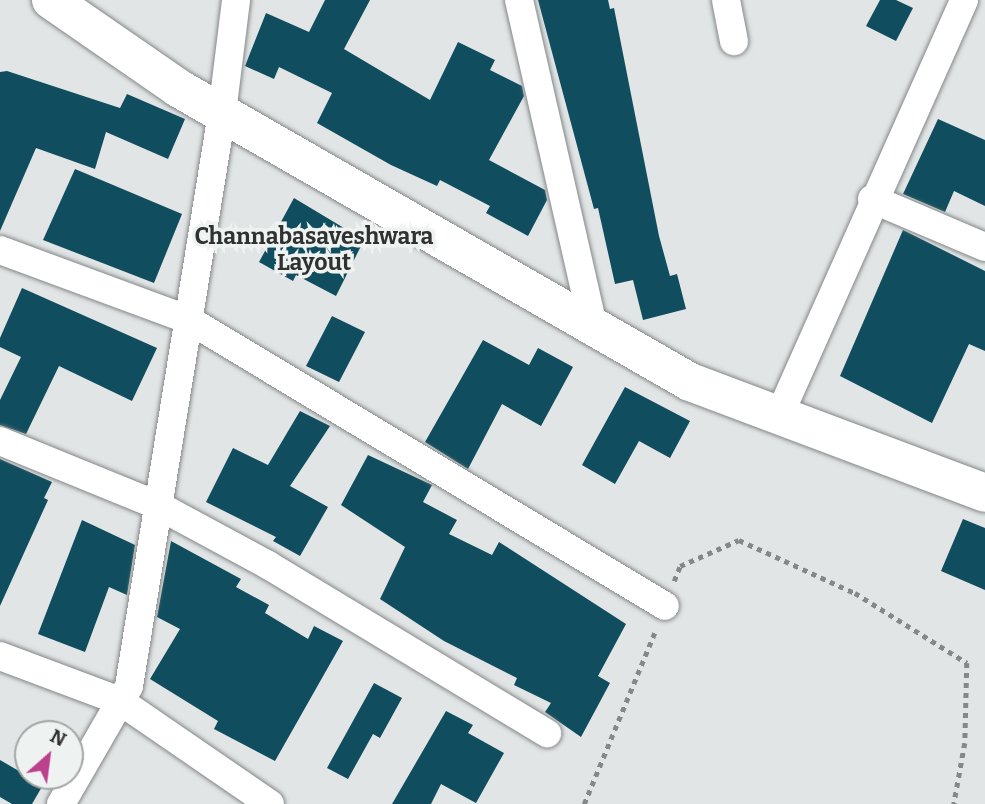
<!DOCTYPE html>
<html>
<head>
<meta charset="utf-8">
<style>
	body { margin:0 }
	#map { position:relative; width:985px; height:804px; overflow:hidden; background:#e1e5e5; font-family:Bitter,serif }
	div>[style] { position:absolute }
	.building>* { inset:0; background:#104d5e }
	.path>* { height:4.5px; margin-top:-2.25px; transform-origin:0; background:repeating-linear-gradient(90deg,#858887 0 5px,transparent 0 10px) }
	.roads { filter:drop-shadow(0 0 2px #838787) drop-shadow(0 0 2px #838787) }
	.street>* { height:28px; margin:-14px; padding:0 14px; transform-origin:14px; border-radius:14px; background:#fff }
	.secondary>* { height:38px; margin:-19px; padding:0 19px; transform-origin:19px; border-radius:19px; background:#fff }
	span { translate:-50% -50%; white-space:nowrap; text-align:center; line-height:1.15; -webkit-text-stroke:7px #eef3f2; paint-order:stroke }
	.neighbourhood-label { font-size:23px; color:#303231; font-weight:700 }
	.north { position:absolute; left:14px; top:720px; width:70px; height:70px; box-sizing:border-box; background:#eef3f2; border:2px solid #a2a6a5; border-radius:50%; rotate:28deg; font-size:19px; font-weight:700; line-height:28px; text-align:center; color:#303231 }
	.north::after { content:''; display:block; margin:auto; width:24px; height:32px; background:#bd408e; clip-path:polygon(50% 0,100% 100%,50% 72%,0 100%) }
</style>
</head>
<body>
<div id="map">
	<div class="building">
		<i style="clip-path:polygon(325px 0,370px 0,344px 49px,430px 100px,458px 42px,495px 60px,490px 70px,522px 86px,524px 96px,489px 160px,545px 190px,547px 200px,528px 236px,486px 213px,490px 206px,440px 180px,437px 186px,391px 165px,317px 123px,332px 93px,279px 67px,274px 79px,245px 66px,266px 13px,309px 32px)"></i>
		<i style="clip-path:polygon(538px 0,608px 0,610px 9px,614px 8px,659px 236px,670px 276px,677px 274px,686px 309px,643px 320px,633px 280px,615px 284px,598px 208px,594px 209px)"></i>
		<i style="clip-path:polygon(880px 0,896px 0,913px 8px,896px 41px,866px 26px)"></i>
		<i style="clip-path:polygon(7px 71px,120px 108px,127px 94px,185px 119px,168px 159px,106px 132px,95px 169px,36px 148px,0 231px,0 72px)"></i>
		<i style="clip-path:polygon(938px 119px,985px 140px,985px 206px,954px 191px,945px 212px,903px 194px)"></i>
		<i style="clip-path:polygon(75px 169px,182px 214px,154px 283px,43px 240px)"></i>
		<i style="clip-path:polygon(294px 198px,364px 240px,336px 296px,296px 275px,293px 281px,259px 262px)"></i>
		<i style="clip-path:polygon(903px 230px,985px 271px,985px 351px,969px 344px,932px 423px,840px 376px)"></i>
		<i style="clip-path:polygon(22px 288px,157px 348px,132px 401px,59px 366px,26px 434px,0 425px,0 400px,21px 357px,0 347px,0 338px)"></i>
		<i style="clip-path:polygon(332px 316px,365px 332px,339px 382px,306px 366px)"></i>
		<i style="clip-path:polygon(483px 340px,529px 365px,538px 348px,573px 367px,541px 426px,502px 404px,468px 469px,425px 442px)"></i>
		<i style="clip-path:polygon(625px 387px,690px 421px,670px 458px,639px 441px,615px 484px,582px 465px)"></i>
		<i style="clip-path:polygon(300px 411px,330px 426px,290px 486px,328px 507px,300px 556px,273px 541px,276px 537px,206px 502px,233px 448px,268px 465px)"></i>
		<i style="clip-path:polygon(368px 455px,432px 485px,423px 502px,457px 520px,449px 534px,492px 555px,499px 542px,626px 624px,598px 676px,610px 683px,581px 737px,545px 712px,551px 703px,514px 685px,517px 678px,444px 641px,380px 599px,405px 547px,341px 505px)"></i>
		<i style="clip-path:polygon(0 459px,52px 482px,44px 498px,48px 500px,0 606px)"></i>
		<i style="clip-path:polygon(963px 519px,985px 528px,985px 590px,941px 571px)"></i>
		<i style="clip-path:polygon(82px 520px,135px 545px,127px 595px,109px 587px,85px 652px,38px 634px)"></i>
		<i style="clip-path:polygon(171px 541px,241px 579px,236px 587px,269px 605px,265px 613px,308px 639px,314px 626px,343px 641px,275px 761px,214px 729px,218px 721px,150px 679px,180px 629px,157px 617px)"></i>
		<i style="clip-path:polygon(374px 683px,402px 698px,380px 738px,373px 734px,348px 779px,327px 768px)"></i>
		<i style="clip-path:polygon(446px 711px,473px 725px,468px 733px,504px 753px,476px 803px,441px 784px,431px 804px,392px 804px)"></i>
		<i style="clip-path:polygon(0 760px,43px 785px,32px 804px,12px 804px,0 797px)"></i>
	</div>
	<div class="path">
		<i style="left:674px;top:581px;width:16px;rotate:-68deg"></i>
		<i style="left:680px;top:566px;width:64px;rotate:-23.8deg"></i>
		<i style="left:739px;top:540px;width:128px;rotate:24.6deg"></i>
		<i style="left:855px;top:593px;width:132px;rotate:32deg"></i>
		<i style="left:967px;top:663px;width:80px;rotate:91.4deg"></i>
		<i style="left:965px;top:743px;width:62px;rotate:100.2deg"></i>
		<i style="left:584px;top:804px;width:186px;rotate:-67.6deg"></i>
	</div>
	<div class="roads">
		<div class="street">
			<i style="left:519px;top:0;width:334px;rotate:77.2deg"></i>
			<i style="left:726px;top:0;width:42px;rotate:79deg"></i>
			<i style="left:872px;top:199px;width:123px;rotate:23deg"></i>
			<i style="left:0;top:250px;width:202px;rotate:20.3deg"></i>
			<i style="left:189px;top:320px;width:555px;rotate:31deg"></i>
			<i style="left:779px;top:416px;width:455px;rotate:-66deg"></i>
			<i style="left:0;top:441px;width:172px;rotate:22.2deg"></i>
			<i style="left:159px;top:506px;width:124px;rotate:28.4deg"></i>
			<i style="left:268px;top:565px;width:326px;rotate:31.1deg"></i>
			<i style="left:0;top:656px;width:128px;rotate:20.6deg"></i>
			<i style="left:120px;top:701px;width:182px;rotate:34.5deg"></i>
			<i style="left:61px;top:804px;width:136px;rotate:-60deg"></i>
			<i style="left:129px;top:686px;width:580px;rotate:-80.78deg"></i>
			<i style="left:222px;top:113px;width:114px;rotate:-82.9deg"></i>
		</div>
		<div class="secondary">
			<i style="left:51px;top:0;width:155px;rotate:34.7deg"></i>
			<i style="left:178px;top:88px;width:590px;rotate:29.87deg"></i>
			<i style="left:690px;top:382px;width:315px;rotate:20.6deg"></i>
		</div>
	</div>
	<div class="neighbourhood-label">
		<span style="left:314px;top:249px">Channabasaveshwara<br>Layout</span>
	</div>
	<div class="north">N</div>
</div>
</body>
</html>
